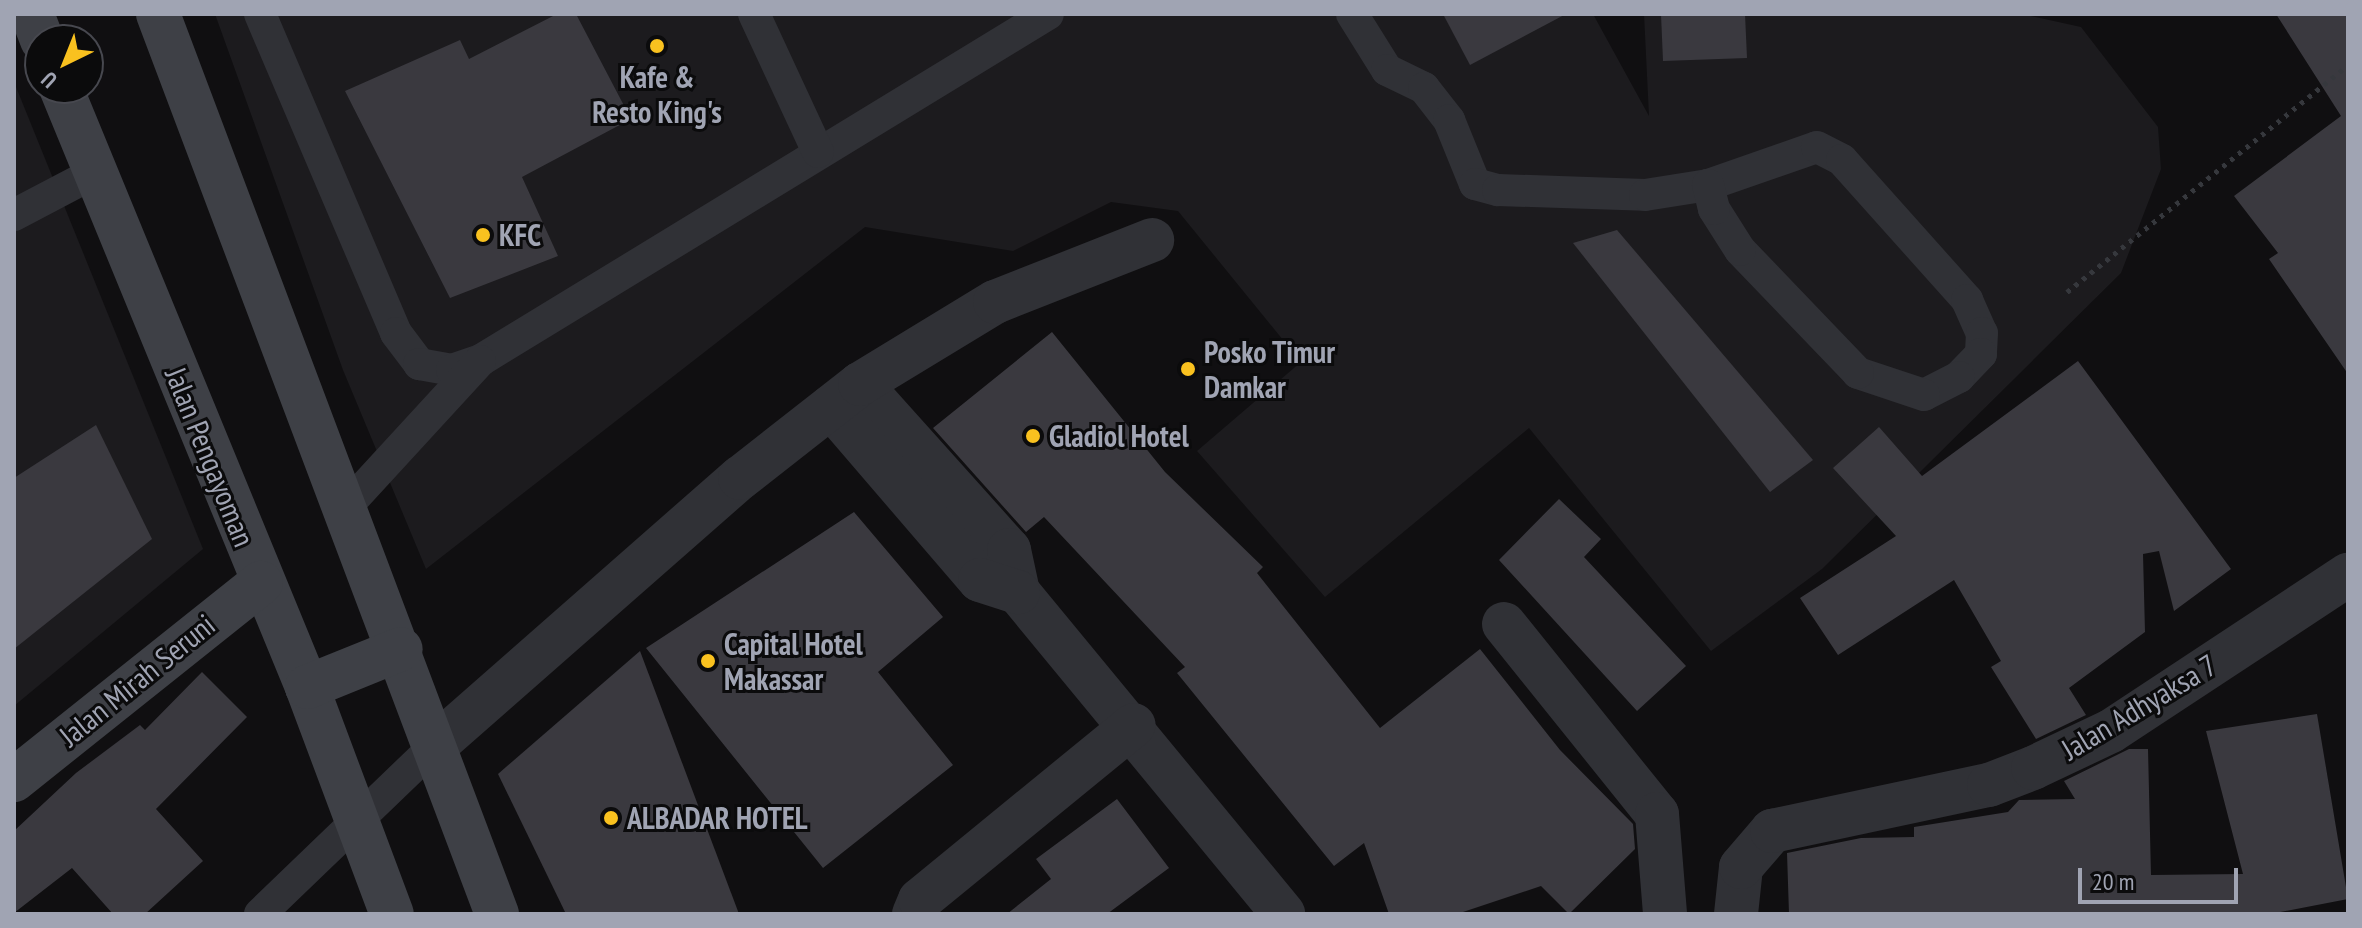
<!DOCTYPE html>
<html>
<head>
<meta charset="utf-8">
<style>
	body { margin:0 }
	#map { position:relative; width:2362px; height:928px; overflow:hidden; background:#100f11; font-family:"PT Sans Narrow",sans-serif }
	div>[style] { position:absolute }
	.built>* { inset:0; background:#1c1b1e }
	.building>* { inset:0; background:#3a393f }
	.path>* { height:5px; margin-top:-2.5px; transform-origin:0; background:repeating-linear-gradient(90deg,#36383d 0 4px,transparent 0 10px) }
	.lane>* { height:32px; margin:-16px; padding:0 16px; transform-origin:16px; border-radius:16px; background:#303136 }
	.street>* { height:44px; margin:-22px; padding:0 22px; transform-origin:22px; border-radius:22px; background:#303136 }
	.secondary>* { height:44px; margin:-22px; padding:0 22px; transform-origin:22px; border-radius:22px; background:#3e4046 }
	.dots>* { width:22px; height:22px; translate:-50% -50%; box-sizing:border-box; border:4px solid #0b0b0c; border-radius:50% }
	span { translate:-50% -50%; white-space:nowrap; text-align:center; line-height:1.15; -webkit-text-stroke:6px #0b0b0c; paint-order:stroke }
	.poi-label { font-size:30px; color:#a0a4b3; font-weight:700 }
	.left { translate:0 -50%; text-align:left }
	.street-label { font-size:30px; color:#a0a4b3 }
	.frame { position:absolute; inset:0; border:16px solid #a0a4b3; pointer-events:none }
	.north { position:absolute; left:24px; top:24px; width:80px; height:80px; box-sizing:border-box; background:#0b0b0c; border:2px solid #47484f; border-radius:50%; rotate:223deg; font-size:22px; font-weight:700; line-height:32px; text-align:center; color:#a0a4b3 }
	.north::after { content:''; display:block; margin:auto; width:28px; height:36px; background:#f9c11f; clip-path:polygon(50% 0,100% 100%,50% 72%,0 100%) }
	.scale { position:absolute; left:2078px; top:868px; width:160px; height:36px; box-sizing:border-box; border:4px solid #a0a4b3; border-top:0; padding-left:10px; font-size:24px; line-height:28px; white-space:nowrap; color:#a0a4b3; -webkit-text-stroke:6px #0b0b0c; paint-order:stroke }
</style>
</head>
<body>
<div id="map">
	<div class="built">
		<i style="clip-path:polygon(215px 14px,1593px 14px,1649px 116px,1644px 14px,2022px 14px,2081px 27px,2158px 127px,2161px 169px,2121px 273px,1822px 569px,1711px 651px,1529px 428px,1325px 597px,1197px 451px,1301px 362px,1178px 211px,1111px 202px,1013px 251px,865px 227px,426px 569px,343px 370px)"></i>
		<i style="clip-path:polygon(14px 82px,203px 549px,14px 706px)"></i>
	</div>
	<div class="building">
		<i style="clip-path:polygon(557px 14px,576px 14px,631px 119px,522px 177px,558px 256px,450px 298px,345px 91px,460px 40px,469px 59px)"></i>
		<i style="clip-path:polygon(1443px 14px,1566px 14px,1470px 65px)"></i>
		<i style="clip-path:polygon(1661px 14px,1745px 14px,1747px 58px,1663px 61px)"></i>
		<i style="clip-path:polygon(2276px 14px,2348px 14px,2348px 374px,2269px 259px,2278px 253px,2234px 196px,2341px 116px)"></i>
		<i style="clip-path:polygon(1617px 230px,1813px 460px,1770px 492px,1573px 243px)"></i>
		<i style="clip-path:polygon(1052px 332px,1165px 472px,1263px 567px,1257px 573px,1380px 728px,1480px 649px,1560px 750px,1633px 824px,1635px 849px,1569px 914px,1541px 886px,1457px 914px,1389px 914px,1364px 843px,1334px 866px,1177px 673px,1185px 667px,1044px 517px,1026px 532px,933px 428px)"></i>
		<i style="clip-path:polygon(2078px 361px,2231px 569px,2174px 611px,2159px 551px,2143px 554px,2145px 632px,2069px 688px,2086px 715px,2036px 739px,1991px 667px,2001px 661px,1954px 580px,1838px 655px,1800px 598px,1896px 536px,1833px 468px,1879px 427px,1922px 476px)"></i>
		<i style="clip-path:polygon(96px 425px,152px 539px,14px 649px,14px 478px)"></i>
		<i style="clip-path:polygon(1559px 499px,1601px 539px,1584px 557px,1686px 666px,1637px 711px,1499px 560px)"></i>
		<i style="clip-path:polygon(854px 512px,943px 617px,878px 672px,953px 765px,823px 868px,646px 648px)"></i>
		<i style="clip-path:polygon(640px 651px,739px 914px,566px 914px,498px 774px)"></i>
		<i style="clip-path:polygon(202px 672px,247px 717px,156px 809px,203px 861px,145px 914px,113px 914px,72px 868px,14px 913px,14px 831px,76px 773px,140px 725px,145px 730px)"></i>
		<i style="clip-path:polygon(2317px 714px,2348px 899px,2270px 914px,1789px 914px,1787px 853px,1861px 838px,1914px 837px,1914px 827px,2008px 812px,2019px 800px,2075px 799px,2064px 781px,2129px 749px,2148px 749px,2151px 875px,2243px 874px,2206px 731px)"></i>
		<i style="clip-path:polygon(1117px 799px,1169px 868px,1107px 914px,1007px 914px,1051px 879px,1036px 859px)"></i>
	</div>
	<div class="path">
		<i style="left:2067px;top:292px;width:361px;rotate:-38.9deg"></i>
	</div>
	<div class="lane">
		<i style="left:260px;top:14px;width:347px;rotate:66.9deg"></i>
		<i style="left:396px;top:333px;width:39px;rotate:53deg"></i>
		<i style="left:419px;top:364px;width:34px;rotate:10deg"></i>
		<i style="left:452px;top:370px;width:31px;rotate:-19deg"></i>
		<i style="left:481px;top:360px;width:664px;rotate:-31.39deg"></i>
		<i style="left:754px;top:14px;width:152px;rotate:65.1deg"></i>
		<i style="left:1352px;top:14px;width:66px;rotate:58deg"></i>
		<i style="left:1387px;top:70px;width:41px;rotate:25.9deg"></i>
		<i style="left:1424px;top:88px;width:41px;rotate:52deg"></i>
		<i style="left:1449px;top:120px;width:69px;rotate:67.9deg"></i>
		<i style="left:1475px;top:184px;width:24px;rotate:15deg"></i>
		<i style="left:1498px;top:190px;width:147px;rotate:1.9deg"></i>
		<i style="left:1645px;top:195px;width:64px;rotate:-9deg"></i>
		<i style="left:1708px;top:185px;width:115px;rotate:-19.2deg"></i>
		<i style="left:1817px;top:147px;width:28px;rotate:27deg"></i>
		<i style="left:1842px;top:160px;width:188px;rotate:48.2deg"></i>
		<i style="left:1967px;top:300px;width:36px;rotate:66deg"></i>
		<i style="left:1982px;top:333px;width:21px;rotate:93deg"></i>
		<i style="left:1981px;top:354px;width:32px;rotate:134deg"></i>
		<i style="left:1959px;top:377px;width:39px;rotate:153deg"></i>
		<i style="left:1924px;top:395px;width:70px;rotate:-161.6deg"></i>
		<i style="left:1858px;top:373px;width:170px;rotate:-133.8deg"></i>
		<i style="left:1740px;top:250px;width:49px;rotate:-122.4deg"></i>
		<i style="left:1714px;top:209px;width:25px;rotate:-104deg"></i>
		<i style="left:14px;top:215px;width:90px;rotate:-27.7deg"></i>
		<i style="left:344px;top:509px;width:201px;rotate:-47.4deg"></i>
		<i style="left:260px;top:914px;width:247px;rotate:-43.9deg"></i>
	</div>
	<div class="street">
		<i style="left:860px;top:384px;width:223px;rotate:48.1deg"></i>
		<i style="left:1009px;top:550px;width:43px;rotate:77.9deg"></i>
		<i style="left:1018px;top:592px;width:417px;rotate:50.5deg"></i>
		<i style="left:831px;top:407px;width:228px;rotate:49.3deg"></i>
		<i style="left:980px;top:580px;width:40px;rotate:18deg"></i>
		<i style="left:1504px;top:624px;width:244px;rotate:51.2deg"></i>
		<i style="left:1657px;top:814px;width:100px;rotate:85.4deg"></i>
		<i style="left:438px;top:743px;width:402px;rotate:-41.3deg"></i>
		<i style="left:740px;top:478px;width:152px;rotate:-38.1deg"></i>
		<i style="left:860px;top:384px;width:158px;rotate:-31.3deg"></i>
		<i style="left:995px;top:302px;width:169px;rotate:-21.5deg"></i>
		<i style="left:914px;top:914px;width:15px;rotate:-67deg"></i>
		<i style="left:920px;top:900px;width:276px;rotate:-39.3deg"></i>
		<i style="left:1736px;top:914px;width:47px;rotate:-83.9deg"></i>
		<i style="left:1741px;top:867px;width:48px;rotate:-49.3deg"></i>
		<i style="left:1772px;top:831px;width:222px;rotate:-12deg"></i>
		<i style="left:1989px;top:785px;width:47px;rotate:-21.1deg"></i>
		<i style="left:2033px;top:768px;width:86px;rotate:-25.4deg"></i>
		<i style="left:2111px;top:731px;width:284px;rotate:-33.4deg"></i>
	</div>
	<div class="secondary">
		<i style="left:32px;top:14px;width:28px;rotate:69deg"></i>
		<i style="left:158px;top:14px;width:962px;rotate:69.36deg"></i>
		<i style="left:61px;top:88px;width:648px;rotate:67.67deg"></i>
		<i style="left:307px;top:687px;width:242px;rotate:69.5deg"></i>
		<i style="left:307px;top:687px;width:101px;rotate:-22deg"></i>
		<i style="left:14px;top:780px;width:316px;rotate:-38.6deg"></i>
	</div>
	<div class="dots">
		<i style="left:657px;top:46px;background:#f9c11f"></i>
		<i style="left:483px;top:235px;background:#f9c11f"></i>
		<i style="left:1188px;top:369px;background:#f9c11f"></i>
		<i style="left:1033px;top:436px;background:#f9c11f"></i>
		<i style="left:708px;top:661px;background:#f9c11f"></i>
		<i style="left:611px;top:818px;background:#f9c11f"></i>
	</div>
	<div class="poi-label">
		<span style="left:657px;top:94px">Kafe &amp;<br>Resto King's</span>
		<span class="left" style="left:499px;top:235px">KFC</span>
		<span class="left" style="left:1204px;top:369px">Posko Timur<br>Damkar</span>
		<span class="left" style="left:1049px;top:436px">Gladiol Hotel</span>
		<span class="left" style="left:724px;top:661px">Capital Hotel<br>Makassar</span>
		<span class="left" style="left:627px;top:818px">ALBADAR HOTEL</span>
	</div>
	<div class="street-label">
		<span style="left:210px;top:457px;rotate:68deg">Jalan Pengayoman</span>
		<span style="left:137px;top:680px;rotate:-39deg">Jalan Mirah Seruni</span>
		<span style="left:2139px;top:707px;rotate:-31deg">Jalan Adhyaksa 7</span>
	</div>
	<div class="frame"></div>
	<div class="north">U</div>
	<div class="scale">20 m</div>
</div>
</body>
</html>
